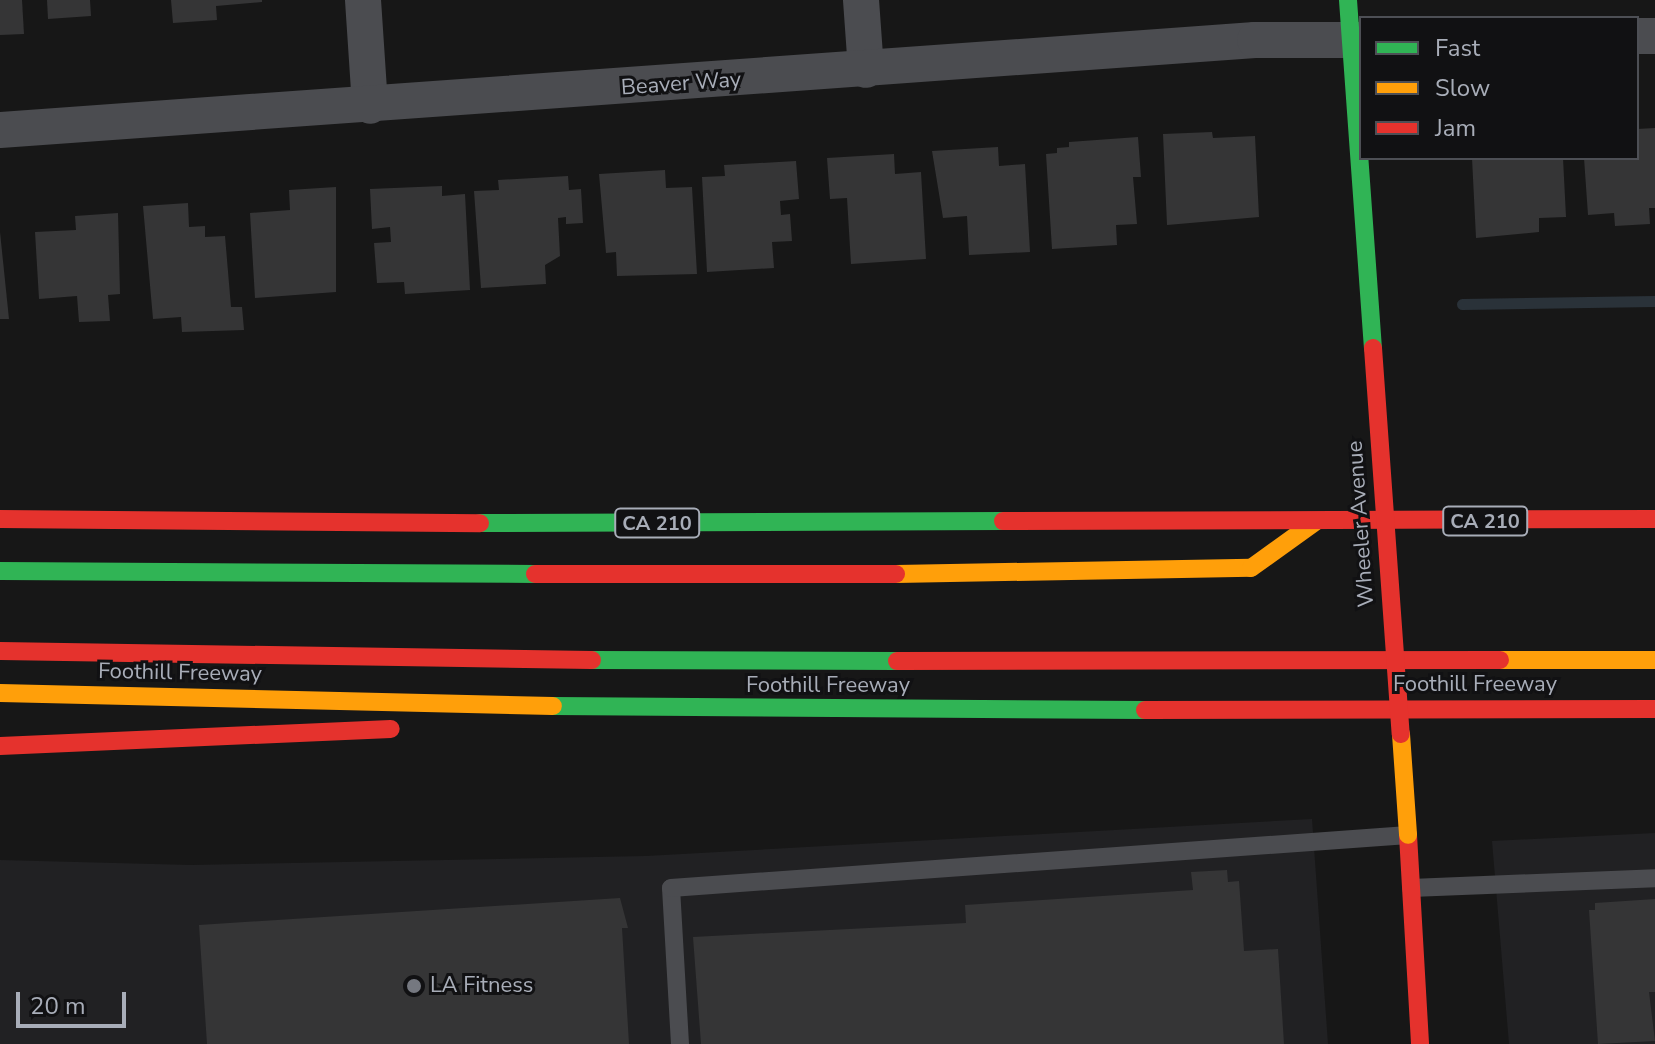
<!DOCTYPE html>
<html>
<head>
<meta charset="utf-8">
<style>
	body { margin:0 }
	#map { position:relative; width:1655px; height:1044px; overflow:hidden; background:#171717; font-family:"Nunito Sans",sans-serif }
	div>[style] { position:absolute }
	.built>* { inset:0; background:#212123 }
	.stream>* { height:11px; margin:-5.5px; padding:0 5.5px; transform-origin:5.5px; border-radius:5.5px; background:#2a3239 }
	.building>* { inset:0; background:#353536 }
	.lane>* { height:18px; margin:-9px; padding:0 9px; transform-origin:9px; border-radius:9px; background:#4b4c50 }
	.street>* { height:36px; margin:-18px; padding:0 18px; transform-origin:18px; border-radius:18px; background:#4b4c50 }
	.fast>* { height:18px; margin:-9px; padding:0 9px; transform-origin:9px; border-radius:9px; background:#30b455 }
	.slow>* { height:18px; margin:-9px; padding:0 9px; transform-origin:9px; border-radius:9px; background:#ff9f0a }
	.jam>* { height:18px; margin:-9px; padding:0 9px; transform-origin:9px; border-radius:9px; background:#e5322d }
	.slow-bridge>* { height:18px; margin:-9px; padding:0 9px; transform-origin:9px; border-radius:9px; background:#ff9f0a }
	.jam-bridge>* { height:18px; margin:-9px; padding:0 9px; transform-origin:9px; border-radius:9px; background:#e5322d }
	.dots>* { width:22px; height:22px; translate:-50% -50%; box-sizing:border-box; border:4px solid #111113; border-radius:50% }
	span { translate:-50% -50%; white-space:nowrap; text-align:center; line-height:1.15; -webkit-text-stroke:6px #111113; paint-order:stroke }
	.shield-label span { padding:2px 6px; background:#111113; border:2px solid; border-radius:6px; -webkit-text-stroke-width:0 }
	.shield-label { font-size:20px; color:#a8adb8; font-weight:700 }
	.street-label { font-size:22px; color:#a8adb8 }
	.poi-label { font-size:22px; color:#a8adb8 }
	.left { translate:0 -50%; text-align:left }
	.legend { position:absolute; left:1359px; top:16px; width:280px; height:144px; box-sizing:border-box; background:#111113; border:2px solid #4d4f55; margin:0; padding:10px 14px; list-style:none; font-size:24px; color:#a8adb8 }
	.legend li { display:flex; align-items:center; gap:16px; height:40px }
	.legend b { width:40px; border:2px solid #4d4f55 }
	.scale { position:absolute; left:16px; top:992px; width:110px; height:36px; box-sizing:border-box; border:4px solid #a8adb8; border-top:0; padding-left:10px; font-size:24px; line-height:28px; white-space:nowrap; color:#a8adb8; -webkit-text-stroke:6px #111113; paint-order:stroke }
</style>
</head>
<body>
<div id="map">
	<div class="built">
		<i style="clip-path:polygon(1312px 819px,1328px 1044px,0 1044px,0 860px,191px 865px,646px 856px)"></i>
		<i style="clip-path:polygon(1655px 833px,1655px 1044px,1509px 1044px,1492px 841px)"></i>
	</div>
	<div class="stream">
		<i style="left:1462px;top:304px;width:193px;rotate:-0.9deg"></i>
	</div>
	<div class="building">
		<i style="clip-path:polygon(0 0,22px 0,24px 34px,0 35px)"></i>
		<i style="clip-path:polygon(47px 0,90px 0,91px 16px,48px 19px)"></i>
		<i style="clip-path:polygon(171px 0,262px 0,262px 2px,216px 6px,217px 20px,173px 23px)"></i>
		<i style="clip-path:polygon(1655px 128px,1655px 208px,1649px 208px,1650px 224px,1615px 226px,1614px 213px,1588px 215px,1584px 158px,1637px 158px,1637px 129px)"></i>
		<i style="clip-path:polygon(1212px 132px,1213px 138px,1255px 136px,1259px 217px,1167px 225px,1163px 134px)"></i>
		<i style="clip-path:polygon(1138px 137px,1141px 177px,1133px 177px,1137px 224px,1116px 225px,1117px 245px,1052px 249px,1046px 154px,1057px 153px,1057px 148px,1069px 147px,1069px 142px)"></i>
		<i style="clip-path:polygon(998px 147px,999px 166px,1025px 164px,1030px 252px,969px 255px,967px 216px,943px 218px,932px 151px)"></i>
		<i style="clip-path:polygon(894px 154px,895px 174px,921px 172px,926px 259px,851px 264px,847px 198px,830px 199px,827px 158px)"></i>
		<i style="clip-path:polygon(1472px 158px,1563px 158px,1566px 217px,1539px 218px,1539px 232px,1476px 238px)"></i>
		<i style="clip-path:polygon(796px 161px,799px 199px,780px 201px,781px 215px,790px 214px,792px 241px,772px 242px,774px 268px,707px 272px,702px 177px,725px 176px,724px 165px)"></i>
		<i style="clip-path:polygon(665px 170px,666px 188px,692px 187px,697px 274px,617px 276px,616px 252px,606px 253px,599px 174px)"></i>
		<i style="clip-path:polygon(568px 176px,569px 190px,581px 189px,583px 223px,566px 224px,566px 217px,558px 218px,560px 256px,545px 265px,546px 284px,481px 288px,474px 191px,499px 190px,498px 180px)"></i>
		<i style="clip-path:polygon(442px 186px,442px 196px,465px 194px,470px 290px,405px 294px,404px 282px,377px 283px,374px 243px,391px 242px,390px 227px,372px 229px,370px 189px)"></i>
		<i style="clip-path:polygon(336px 187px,336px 292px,255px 298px,250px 213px,290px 210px,289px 190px)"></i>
		<i style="clip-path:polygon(188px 203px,189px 227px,205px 226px,205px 237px,225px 236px,231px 307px,242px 307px,244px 330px,182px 332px,181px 317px,153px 319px,143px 206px)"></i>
		<i style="clip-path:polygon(118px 213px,120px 294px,108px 295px,110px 321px,79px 322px,77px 296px,39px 299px,35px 232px,76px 230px,75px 216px)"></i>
		<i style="clip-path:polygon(0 232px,9px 319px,0 319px)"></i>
		<i style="clip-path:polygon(1227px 870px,1228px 882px,1239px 881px,1244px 951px,1278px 949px,1284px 1044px,701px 1044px,693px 937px,966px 923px,965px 905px,1193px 890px,1191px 872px)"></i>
		<i style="clip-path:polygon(620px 898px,628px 928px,622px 928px,629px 1044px,207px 1044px,199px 925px)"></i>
		<i style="clip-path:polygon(1655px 899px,1655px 992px,1649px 992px,1655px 1041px,1598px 1044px,1589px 910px,1595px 910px,1595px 903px)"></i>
	</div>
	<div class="lane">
		<i style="left:1411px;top:888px;width:244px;rotate:-2.3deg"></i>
		<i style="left:680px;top:1044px;width:156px;rotate:-93.3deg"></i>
		<i style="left:671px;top:888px;width:739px;rotate:-4.11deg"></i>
	</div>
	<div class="street">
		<i style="left:363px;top:0;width:106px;rotate:86.2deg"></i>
		<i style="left:861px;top:0;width:70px;rotate:85.9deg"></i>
		<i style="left:1637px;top:36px;width:18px"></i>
		<i style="left:0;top:130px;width:1258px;rotate:-4.1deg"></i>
		<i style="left:1255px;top:40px;width:106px"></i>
	</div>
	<div class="fast">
		<i style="left:1348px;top:0;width:349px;rotate:85.9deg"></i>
		<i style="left:480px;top:523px;width:523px;rotate:-0.22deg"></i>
		<i style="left:0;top:571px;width:535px;rotate:0.32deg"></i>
		<i style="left:592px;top:660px;width:305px;rotate:0.2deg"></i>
		<i style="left:553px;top:706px;width:592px;rotate:0.39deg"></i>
	</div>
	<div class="slow">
		<i style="left:896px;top:574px;width:355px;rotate:-1deg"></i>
		<i style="left:1251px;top:568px;width:79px;rotate:-35.7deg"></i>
		<i style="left:1500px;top:660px;width:155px"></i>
		<i style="left:0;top:693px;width:553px;rotate:1.35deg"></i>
	</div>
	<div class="jam">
		<i style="left:0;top:519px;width:480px;rotate:0.5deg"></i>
		<i style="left:1003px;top:521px;width:652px;rotate:-0.18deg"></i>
		<i style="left:535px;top:574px;width:361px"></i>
		<i style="left:0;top:651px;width:592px;rotate:0.87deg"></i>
		<i style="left:897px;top:661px;width:603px;rotate:-0.1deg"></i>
		<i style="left:1145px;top:710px;width:510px;rotate:-0.11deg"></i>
		<i style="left:0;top:746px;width:391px;rotate:-2.5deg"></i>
		<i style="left:1408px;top:835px;width:209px;rotate:86.7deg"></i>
	</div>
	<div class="slow-bridge">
		<i style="left:1401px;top:734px;width:101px;rotate:86deg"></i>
	</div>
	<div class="jam-bridge">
		<i style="left:1373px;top:348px;width:387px;rotate:85.9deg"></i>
	</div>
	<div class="dots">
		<i style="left:414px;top:986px;background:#757880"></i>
	</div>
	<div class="shield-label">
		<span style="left:1485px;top:521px">CA 210</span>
		<span style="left:657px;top:523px">CA 210</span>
	</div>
	<div class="street-label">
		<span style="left:681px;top:84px;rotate:-4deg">Beaver Way</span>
		<span style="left:1361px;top:524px;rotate:-94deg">Wheeler Avenue</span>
		<span style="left:180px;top:673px;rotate:1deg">Foothill Freeway</span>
		<span style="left:1475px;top:685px">Foothill Freeway</span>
		<span style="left:828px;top:686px">Foothill Freeway</span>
	</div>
	<div class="poi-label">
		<span class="left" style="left:430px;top:986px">LA Fitness</span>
	</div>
	<ul class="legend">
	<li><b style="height:10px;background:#30b455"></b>Fast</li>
	<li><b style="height:10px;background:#ff9f0a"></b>Slow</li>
	<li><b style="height:10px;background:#e5322d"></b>Jam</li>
	</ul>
	<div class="scale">20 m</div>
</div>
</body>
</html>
